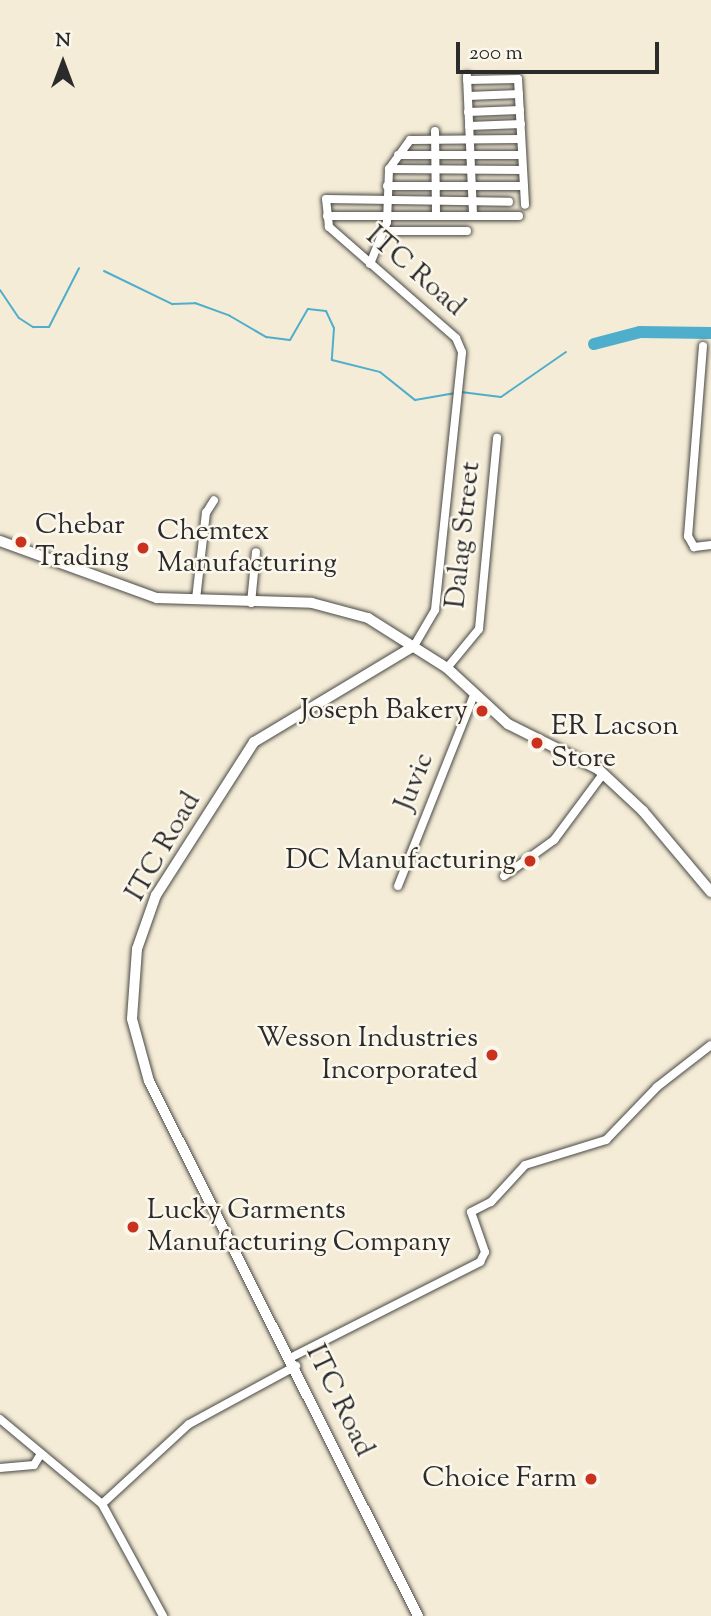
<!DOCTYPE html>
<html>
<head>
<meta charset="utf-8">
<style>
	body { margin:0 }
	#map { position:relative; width:711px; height:1616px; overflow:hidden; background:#f4ecd6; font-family:"Sorts Mill Goudy",serif }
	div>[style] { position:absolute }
	.stream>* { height:2px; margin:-1px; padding:0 1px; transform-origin:1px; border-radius:1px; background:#4eaecc }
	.river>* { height:12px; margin:-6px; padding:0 6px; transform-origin:6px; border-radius:6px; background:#4eaecc }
	.roads { filter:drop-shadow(0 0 2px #494845) drop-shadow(0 0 2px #494845) }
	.minor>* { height:8px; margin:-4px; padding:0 4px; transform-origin:4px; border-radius:4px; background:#fff }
	.tertiary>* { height:10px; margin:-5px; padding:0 5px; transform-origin:5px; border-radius:5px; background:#fff }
	.dots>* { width:19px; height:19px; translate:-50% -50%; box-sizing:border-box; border:4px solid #fbf7ec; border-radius:50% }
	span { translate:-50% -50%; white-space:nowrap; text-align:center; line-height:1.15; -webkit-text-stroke:5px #fbf7ec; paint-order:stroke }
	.street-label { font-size:28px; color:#2b2b2b }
	.poi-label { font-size:28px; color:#2b2b2b }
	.left { translate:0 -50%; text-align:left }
	.right { translate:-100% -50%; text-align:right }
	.north { position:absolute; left:28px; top:28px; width:70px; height:70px; -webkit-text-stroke:5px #fbf7ec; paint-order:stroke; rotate:0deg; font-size:19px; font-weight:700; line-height:28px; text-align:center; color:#2b2b2b }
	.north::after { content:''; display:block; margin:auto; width:24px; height:32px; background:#2b2b2b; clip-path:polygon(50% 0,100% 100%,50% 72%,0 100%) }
	.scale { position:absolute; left:456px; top:42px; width:203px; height:32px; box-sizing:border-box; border:4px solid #2b2b2b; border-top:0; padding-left:9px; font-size:21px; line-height:24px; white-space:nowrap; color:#2b2b2b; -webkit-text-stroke:5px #fbf7ec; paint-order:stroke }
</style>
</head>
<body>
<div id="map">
	<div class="stream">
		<i style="left:104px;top:271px;width:76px;rotate:25.9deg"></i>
		<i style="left:172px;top:304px;width:23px;rotate:-2deg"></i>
		<i style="left:195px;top:303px;width:37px;rotate:20deg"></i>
		<i style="left:230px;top:316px;width:42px;rotate:30.3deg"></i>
		<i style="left:266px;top:337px;width:24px;rotate:7deg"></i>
		<i style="left:290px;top:340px;width:36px;rotate:-60deg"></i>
		<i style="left:308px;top:309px;width:18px;rotate:6deg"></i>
		<i style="left:326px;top:311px;width:19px;rotate:65deg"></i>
		<i style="left:334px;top:328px;width:32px;rotate:94deg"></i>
		<i style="left:332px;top:360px;width:49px;rotate:14deg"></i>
		<i style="left:380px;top:372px;width:45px;rotate:38.7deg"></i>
		<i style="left:415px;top:400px;width:41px;rotate:-9.9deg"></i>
		<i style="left:0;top:290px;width:34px;rotate:56deg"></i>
		<i style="left:19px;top:318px;width:17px;rotate:33deg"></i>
		<i style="left:33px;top:327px;width:16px"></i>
		<i style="left:49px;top:327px;width:66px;rotate:-63deg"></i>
		<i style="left:461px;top:392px;width:40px;rotate:7.1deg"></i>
		<i style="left:501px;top:397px;width:79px;rotate:-34.7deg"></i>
	</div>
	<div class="river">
		<i style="left:594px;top:344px;width:48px;rotate:-14.6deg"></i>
		<i style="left:640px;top:332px;width:71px;rotate:0.8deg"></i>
	</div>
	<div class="roads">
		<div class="minor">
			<i style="left:467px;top:76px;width:140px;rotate:87.5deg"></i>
			<i style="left:467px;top:80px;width:51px;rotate:-1.1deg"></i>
			<i style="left:518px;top:79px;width:126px;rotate:86.8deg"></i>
			<i style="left:468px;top:96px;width:51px;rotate:-2.2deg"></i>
			<i style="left:468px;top:112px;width:52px;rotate:-2.2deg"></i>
			<i style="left:469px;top:126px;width:52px;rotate:-2.2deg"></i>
			<i style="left:435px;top:131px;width:85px;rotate:89.3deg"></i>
			<i style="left:398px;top:155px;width:124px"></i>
			<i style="left:389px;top:169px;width:134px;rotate:0.4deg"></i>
			<i style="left:387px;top:186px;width:137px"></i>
			<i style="left:327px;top:216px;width:192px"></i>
			<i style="left:385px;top:231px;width:82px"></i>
			<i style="left:370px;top:264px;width:45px;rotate:-68deg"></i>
			<i style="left:387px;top:222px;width:53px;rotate:-87.8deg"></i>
			<i style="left:389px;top:169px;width:36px;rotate:-54deg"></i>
			<i style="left:410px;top:140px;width:111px;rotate:-0.5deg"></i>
			<i style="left:703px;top:346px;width:191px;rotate:94.5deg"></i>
			<i style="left:688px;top:536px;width:13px;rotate:61deg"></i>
			<i style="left:694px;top:547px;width:17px;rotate:-7deg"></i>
			<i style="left:196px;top:599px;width:87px;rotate:-83.4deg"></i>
			<i style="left:206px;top:513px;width:15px;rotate:-58deg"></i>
			<i style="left:251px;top:603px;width:51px;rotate:-84.4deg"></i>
			<i style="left:414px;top:646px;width:42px;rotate:-59.7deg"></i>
			<i style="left:435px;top:610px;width:259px;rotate:-84deg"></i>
			<i style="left:462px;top:352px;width:15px;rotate:-113deg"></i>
			<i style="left:456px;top:338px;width:169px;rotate:-138.8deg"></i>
			<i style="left:329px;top:227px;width:28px;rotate:-96deg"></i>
			<i style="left:326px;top:199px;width:183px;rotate:0.9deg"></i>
			<i style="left:447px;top:668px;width:50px;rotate:-50.6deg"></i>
			<i style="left:479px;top:629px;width:192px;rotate:-84.6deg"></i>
			<i style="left:504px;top:876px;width:62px;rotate:-35.8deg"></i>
			<i style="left:554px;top:840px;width:82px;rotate:-53.4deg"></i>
			<i style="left:398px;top:886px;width:206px;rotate:-68.3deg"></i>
			<i style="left:292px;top:1357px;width:211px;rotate:-26.8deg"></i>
			<i style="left:480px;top:1262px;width:11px;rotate:-63deg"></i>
			<i style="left:485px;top:1252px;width:42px;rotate:-109.3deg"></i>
			<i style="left:471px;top:1212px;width:22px;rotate:-27deg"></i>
			<i style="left:491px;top:1202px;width:50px;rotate:-47.4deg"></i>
			<i style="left:525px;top:1165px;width:85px;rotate:-17.2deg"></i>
			<i style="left:606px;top:1140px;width:74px;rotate:-46.1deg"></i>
			<i style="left:657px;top:1087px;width:68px;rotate:-37.9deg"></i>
			<i style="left:0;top:1419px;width:133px;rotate:39.8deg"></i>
			<i style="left:102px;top:1504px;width:128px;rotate:61.4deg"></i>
			<i style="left:0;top:1468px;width:34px;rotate:-5deg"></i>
			<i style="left:34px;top:1465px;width:13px;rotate:-58deg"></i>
			<i style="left:102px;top:1504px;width:118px;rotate:-42.6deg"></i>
			<i style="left:189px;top:1424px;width:122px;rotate:-28.5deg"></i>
		</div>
		<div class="tertiary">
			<i style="left:0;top:541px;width:167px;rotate:20deg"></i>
			<i style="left:157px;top:598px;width:155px;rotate:1.8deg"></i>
			<i style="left:312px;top:603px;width:58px;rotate:15deg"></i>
			<i style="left:368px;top:618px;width:93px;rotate:32.3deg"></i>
			<i style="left:447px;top:668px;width:83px;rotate:42.6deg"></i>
			<i style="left:508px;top:724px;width:101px;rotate:26.6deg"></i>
			<i style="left:598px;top:769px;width:62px;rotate:43deg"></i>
			<i style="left:643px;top:811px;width:106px;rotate:50deg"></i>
			<i style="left:414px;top:646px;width:187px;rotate:149deg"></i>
			<i style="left:254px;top:742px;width:182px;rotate:122.6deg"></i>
			<i style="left:156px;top:895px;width:57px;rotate:109.4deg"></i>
			<i style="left:137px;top:949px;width:70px;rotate:94.1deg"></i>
			<i style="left:132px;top:1019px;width:64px;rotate:74.7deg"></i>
			<i style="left:149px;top:1081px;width:599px;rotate:63.31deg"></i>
		</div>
	</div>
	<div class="dots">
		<i style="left:21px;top:542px;background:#c8321e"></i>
		<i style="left:143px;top:548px;background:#c8321e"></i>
		<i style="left:482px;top:711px;background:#c8321e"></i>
		<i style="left:537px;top:743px;background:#c8321e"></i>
		<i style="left:530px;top:861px;background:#c8321e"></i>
		<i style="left:492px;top:1055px;background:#c8321e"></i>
		<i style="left:133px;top:1227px;background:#c8321e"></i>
		<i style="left:591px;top:1479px;background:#c8321e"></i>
	</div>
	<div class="street-label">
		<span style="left:415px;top:272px;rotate:41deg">ITC Road</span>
		<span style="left:464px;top:535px;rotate:-84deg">Dalag Street</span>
		<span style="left:415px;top:782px;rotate:-68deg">Juvic</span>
		<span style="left:164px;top:847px;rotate:-60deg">ITC Road</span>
		<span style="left:339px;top:1401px;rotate:64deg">ITC Road</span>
	</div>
	<div class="poi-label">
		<span class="left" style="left:35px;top:542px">Chebar<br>Trading</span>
		<span class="left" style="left:157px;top:548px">Chemtex<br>Manufacturing</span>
		<span class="right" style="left:468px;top:711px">Joseph Bakery</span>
		<span class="left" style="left:551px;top:743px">ER Lacson<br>Store</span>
		<span class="right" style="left:516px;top:861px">DC Manufacturing</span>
		<span class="right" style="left:478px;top:1055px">Wesson Industries<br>Incorporated</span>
		<span class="left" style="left:147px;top:1227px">Lucky Garments<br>Manufacturing Company</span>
		<span class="right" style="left:577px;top:1479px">Choice Farm</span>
	</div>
	<div class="north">N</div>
	<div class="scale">200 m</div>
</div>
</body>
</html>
